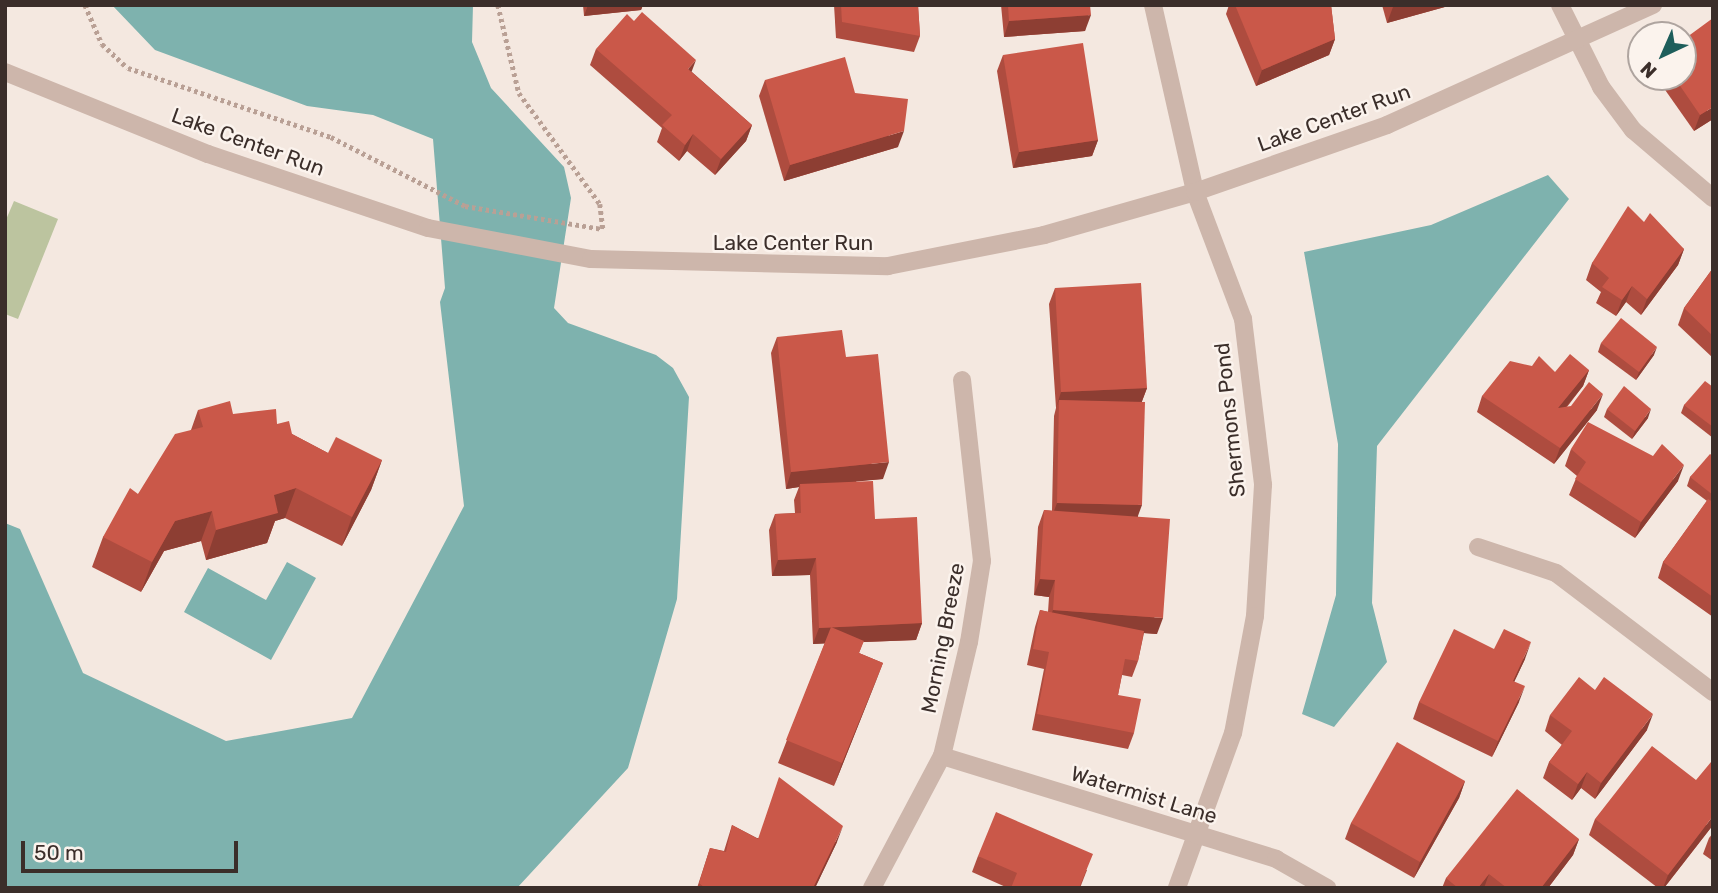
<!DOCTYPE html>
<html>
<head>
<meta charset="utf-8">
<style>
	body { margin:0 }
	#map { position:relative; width:1718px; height:893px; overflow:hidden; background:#f4e8e0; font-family:Rubik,sans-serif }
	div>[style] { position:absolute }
	.green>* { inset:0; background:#bcc49f }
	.water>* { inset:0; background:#7eb2ae }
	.path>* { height:4.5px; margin-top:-2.25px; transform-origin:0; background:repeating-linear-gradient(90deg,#b9a095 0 3.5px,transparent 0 7px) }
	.minor>* { height:18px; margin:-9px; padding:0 9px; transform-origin:9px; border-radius:9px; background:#cdb6ab }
	.wall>* { inset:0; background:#ae4c3f }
	.shaded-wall>* { inset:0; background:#8d3e33 }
	.building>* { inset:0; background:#ca5849 }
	span { translate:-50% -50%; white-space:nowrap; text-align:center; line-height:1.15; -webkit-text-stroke:5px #fbf3ed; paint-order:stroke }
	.street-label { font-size:21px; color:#3b2e2a }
	.frame { position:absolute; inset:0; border:7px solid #3b2e2a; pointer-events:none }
	.north { position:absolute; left:1627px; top:21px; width:70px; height:70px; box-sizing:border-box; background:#fbf3ed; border:2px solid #aea49f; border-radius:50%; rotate:224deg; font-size:19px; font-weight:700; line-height:28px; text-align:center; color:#3b2e2a }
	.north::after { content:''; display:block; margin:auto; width:24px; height:32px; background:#1e5e5b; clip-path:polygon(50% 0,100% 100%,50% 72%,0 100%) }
	.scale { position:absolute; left:21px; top:841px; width:217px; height:32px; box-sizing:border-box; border:4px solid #3b2e2a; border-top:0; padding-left:9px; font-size:21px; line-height:24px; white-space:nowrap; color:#3b2e2a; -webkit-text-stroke:5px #fbf3ed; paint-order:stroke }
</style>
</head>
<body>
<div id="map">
	<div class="green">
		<i style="clip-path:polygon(14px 201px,58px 219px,18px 319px,5px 314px,5px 222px)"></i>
	</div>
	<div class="water">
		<i style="clip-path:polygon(112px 5px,473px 5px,472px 42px,491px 88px,564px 167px,571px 198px,554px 308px,568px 323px,656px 355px,673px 368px,689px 397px,677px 599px,628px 768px,517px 888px,5px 888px,5px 523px,20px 529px,83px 673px,226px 741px,352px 718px,464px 506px,440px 302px,445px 288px,433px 139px,373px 115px,307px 106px,155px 50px)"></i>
		<i style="clip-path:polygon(1548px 175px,1569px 199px,1377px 446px,1372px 603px,1387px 662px,1334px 727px,1302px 714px,1336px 595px,1338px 444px,1304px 252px,1431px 225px)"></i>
		<i style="clip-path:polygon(287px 562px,316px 578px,271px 660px,184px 612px,208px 568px,266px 600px)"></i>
	</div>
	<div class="path">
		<i style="left:85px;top:5px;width:43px;rotate:66.4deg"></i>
		<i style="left:102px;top:44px;width:35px;rotate:43deg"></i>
		<i style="left:128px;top:68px;width:214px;rotate:18.8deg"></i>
		<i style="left:331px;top:137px;width:151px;rotate:27.2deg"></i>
		<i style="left:465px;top:206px;width:140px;rotate:9.5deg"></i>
		<i style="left:498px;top:5px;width:90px;rotate:76.6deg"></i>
		<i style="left:519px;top:93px;width:137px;rotate:53.9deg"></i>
		<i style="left:600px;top:204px;width:26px;rotate:83deg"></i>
	</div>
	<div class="minor">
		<i style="left:1153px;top:5px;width:192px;rotate:77.3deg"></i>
		<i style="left:1195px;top:192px;width:136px;rotate:69.3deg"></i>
		<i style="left:1243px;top:319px;width:167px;rotate:83.1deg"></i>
		<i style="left:1263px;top:485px;width:131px;rotate:93.5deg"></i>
		<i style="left:1255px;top:616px;width:119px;rotate:100.6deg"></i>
		<i style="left:1233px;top:733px;width:165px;rotate:109.9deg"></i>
		<i style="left:1560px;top:5px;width:92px;rotate:63.4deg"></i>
		<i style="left:1601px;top:87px;width:54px;rotate:53.3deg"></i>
		<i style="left:1633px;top:130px;width:105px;rotate:40.4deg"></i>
		<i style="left:5px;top:72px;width:219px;rotate:22deg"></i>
		<i style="left:208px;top:154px;width:232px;rotate:18.6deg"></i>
		<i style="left:428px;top:228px;width:166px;rotate:10.8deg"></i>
		<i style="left:591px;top:259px;width:297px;rotate:1.4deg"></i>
		<i style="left:888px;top:266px;width:159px;rotate:-11.2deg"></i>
		<i style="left:1044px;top:235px;width:157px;rotate:-15.9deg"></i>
		<i style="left:1195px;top:192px;width:203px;rotate:-19.2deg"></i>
		<i style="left:1387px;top:125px;width:292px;rotate:-24.3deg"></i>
		<i style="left:1478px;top:547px;width:82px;rotate:18.4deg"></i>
		<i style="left:1556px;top:573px;width:197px;rotate:37.2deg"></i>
		<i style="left:942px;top:756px;width:350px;rotate:17.1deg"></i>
		<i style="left:1276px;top:859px;width:59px;rotate:29.6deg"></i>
		<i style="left:872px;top:888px;width:149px;rotate:-62.1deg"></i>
		<i style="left:942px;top:756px;width:117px;rotate:-76.7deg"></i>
		<i style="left:969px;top:642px;width:82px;rotate:-80.9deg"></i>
		<i style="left:982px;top:561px;width:182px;rotate:-96.3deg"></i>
	</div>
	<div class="wall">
		<i style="clip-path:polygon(583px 5px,643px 5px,641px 10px,584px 16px)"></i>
		<i style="clip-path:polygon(834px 5px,918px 5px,920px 36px,914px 52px,836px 38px)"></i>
		<i style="clip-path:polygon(1001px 5px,1090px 5px,1085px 31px,1004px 37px)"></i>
		<i style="clip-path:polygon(1229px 5px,1331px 5px,1335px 39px,1329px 55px,1256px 86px,1226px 14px)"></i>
		<i style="clip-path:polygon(1382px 5px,1452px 5px,1387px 23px)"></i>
		<i style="clip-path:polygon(596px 49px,692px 72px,752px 125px,746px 141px,715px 175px,687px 151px,679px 161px,657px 142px,662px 128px,590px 65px)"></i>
		<i style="clip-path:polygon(1003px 55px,1098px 140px,1092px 156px,1013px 168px,997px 71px)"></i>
		<i style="clip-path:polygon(1656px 77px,1683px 77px,1713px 119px,1694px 131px)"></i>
		<i style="clip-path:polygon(765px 80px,855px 93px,898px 147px,784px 181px,759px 96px)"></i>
		<i style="clip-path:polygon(1644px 222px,1684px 249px,1678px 265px,1641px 315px,1626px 302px,1616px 316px,1596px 303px,1601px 292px,1586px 280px,1592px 263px)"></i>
		<i style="clip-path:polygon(1713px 268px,1713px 358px,1678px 325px,1684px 308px)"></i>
		<i style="clip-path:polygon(1055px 288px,1147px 388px,1142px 401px,1138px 517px,1157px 634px,1144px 633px,1138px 661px,1132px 677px,1122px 675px,1118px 695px,1134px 733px,1128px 749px,1032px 730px,1044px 669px,1027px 665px,1035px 627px,1040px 610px,1048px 612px,1049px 597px,1034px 595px,1038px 527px,1044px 510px,1052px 511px,1054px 416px,1056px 408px,1049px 304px)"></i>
		<i style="clip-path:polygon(777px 337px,883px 479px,856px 481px,922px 623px,916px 640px,863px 642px,859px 653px,883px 663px,834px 786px,778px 763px,825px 643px,813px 644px,810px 575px,772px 576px,769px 530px,775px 514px,795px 513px,794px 500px,799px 487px,786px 489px,771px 353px)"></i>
		<i style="clip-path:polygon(1601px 343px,1654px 355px,1636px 380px,1598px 352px)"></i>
		<i style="clip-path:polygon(1589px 370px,1583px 386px,1567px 407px,1597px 410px,1554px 464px,1477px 412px,1482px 396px,1555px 372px)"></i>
		<i style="clip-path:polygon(1713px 387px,1713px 438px,1681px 413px,1684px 405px)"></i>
		<i style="clip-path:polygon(1607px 409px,1648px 418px,1632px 439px,1604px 417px)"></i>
		<i style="clip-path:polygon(198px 410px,233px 414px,277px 424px,292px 434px,328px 453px,382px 460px,371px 490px,342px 546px,285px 518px,275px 521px,267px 543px,206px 560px,201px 541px,164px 551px,141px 592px,92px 567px,103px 537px,191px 430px)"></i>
		<i style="clip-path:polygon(1571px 449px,1678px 481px,1635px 538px,1569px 495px,1577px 476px,1565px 466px)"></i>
		<i style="clip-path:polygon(1713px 456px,1713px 617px,1658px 578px,1663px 562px,1707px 501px,1687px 486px,1690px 477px)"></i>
		<i style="clip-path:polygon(1494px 649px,1525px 659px,1514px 682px,1519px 702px,1492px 757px,1413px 719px,1419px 702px)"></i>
		<i style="clip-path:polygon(1550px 715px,1647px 730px,1595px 799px,1581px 788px,1572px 800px,1543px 778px,1549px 762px,1562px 745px,1545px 731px)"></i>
		<i style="clip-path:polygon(1465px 781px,1459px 798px,1414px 878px,1345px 839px,1351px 823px)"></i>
		<i style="clip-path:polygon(1595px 819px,1713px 825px,1664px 888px,1658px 888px,1589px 835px)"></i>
		<i style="clip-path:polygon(732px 825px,757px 838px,837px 842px,815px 888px,697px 888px,710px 848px,724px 851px)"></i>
		<i style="clip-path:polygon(1713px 833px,1713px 861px,1703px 854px,1709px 838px)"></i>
		<i style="clip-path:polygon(1579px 839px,1573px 855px,1548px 888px,1442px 888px,1446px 878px)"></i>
		<i style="clip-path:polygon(978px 856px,1087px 870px,1080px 888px,1008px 888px,972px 872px)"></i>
	</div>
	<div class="shaded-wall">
		<i style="clip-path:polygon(588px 5px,643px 5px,641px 10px,584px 16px)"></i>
		<i style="clip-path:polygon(1398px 5px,1452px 5px,1387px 23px,1393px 7px)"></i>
		<i style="clip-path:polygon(1091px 15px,1085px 31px,1004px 37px,1009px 21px)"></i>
		<i style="clip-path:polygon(1335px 39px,1329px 55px,1256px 86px,1262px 70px)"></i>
		<i style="clip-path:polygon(696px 60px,690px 76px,688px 69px)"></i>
		<i style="clip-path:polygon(1713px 107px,1713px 119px,1694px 131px,1700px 115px)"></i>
		<i style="clip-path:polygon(752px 125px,746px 141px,715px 175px,721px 159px)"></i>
		<i style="clip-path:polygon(904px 131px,898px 147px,784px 181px,790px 165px)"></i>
		<i style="clip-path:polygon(693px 134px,687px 151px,679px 161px,685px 145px)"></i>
		<i style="clip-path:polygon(1098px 140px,1092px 156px,1013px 168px,1019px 152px)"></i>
		<i style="clip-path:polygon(1684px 249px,1678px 265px,1641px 315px,1647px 299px)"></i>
		<i style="clip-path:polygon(1632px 286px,1626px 302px,1616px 316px,1622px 300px)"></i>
		<i style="clip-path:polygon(1657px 347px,1654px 355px,1636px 380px,1639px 372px)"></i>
		<i style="clip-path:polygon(1589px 370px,1583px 386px,1552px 424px,1558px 408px)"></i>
		<i style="clip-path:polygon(1147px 388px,1141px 404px,1059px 400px,1056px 408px,1061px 392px)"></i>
		<i style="clip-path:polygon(1603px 394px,1597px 410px,1554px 464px,1560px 448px)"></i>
		<i style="clip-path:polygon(1651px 409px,1648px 418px,1632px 439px,1635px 431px)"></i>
		<i style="clip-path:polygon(382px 460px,371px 490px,342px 546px,352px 517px)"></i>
		<i style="clip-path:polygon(889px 462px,883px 479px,800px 487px,800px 484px,799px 487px,786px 489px,791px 472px)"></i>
		<i style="clip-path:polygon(1684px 465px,1678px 481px,1635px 538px,1641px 522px)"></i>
		<i style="clip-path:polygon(296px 488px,285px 518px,275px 521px,267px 543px,206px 560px,216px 530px,274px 495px)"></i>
		<i style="clip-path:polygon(1057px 503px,1142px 505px,1136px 521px,1051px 519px)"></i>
		<i style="clip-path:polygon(212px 511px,201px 541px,164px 551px,141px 592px,152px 562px,175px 521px)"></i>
		<i style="clip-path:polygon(816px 558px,810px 575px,772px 576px,778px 560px)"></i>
		<i style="clip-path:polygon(1040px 579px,1055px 580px,1049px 597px,1034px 595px)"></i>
		<i style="clip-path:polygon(1053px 610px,1163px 618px,1157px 634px,1047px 626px)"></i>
		<i style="clip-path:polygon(922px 623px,916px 640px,813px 644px,819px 628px)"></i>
		<i style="clip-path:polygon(1531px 642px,1525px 659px,1507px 697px,1513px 681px)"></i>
		<i style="clip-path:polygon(883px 663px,874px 686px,834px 786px,842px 763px)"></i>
		<i style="clip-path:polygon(1525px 686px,1519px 702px,1492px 757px,1498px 741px)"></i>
		<i style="clip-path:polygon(1653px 714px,1647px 730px,1595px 799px,1601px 783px)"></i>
		<i style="clip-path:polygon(1587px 772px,1581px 788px,1572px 800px,1578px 784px)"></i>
		<i style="clip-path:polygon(1465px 781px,1459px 798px,1414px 878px,1420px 862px)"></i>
		<i style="clip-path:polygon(1713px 816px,1713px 825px,1664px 888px,1663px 888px,1668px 875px)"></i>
		<i style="clip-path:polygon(843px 826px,837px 842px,815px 888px,813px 888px)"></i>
		<i style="clip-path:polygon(1579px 839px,1573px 855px,1548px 888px,1541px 888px)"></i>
		<i style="clip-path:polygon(1489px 874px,1484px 888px,1478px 888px)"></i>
	</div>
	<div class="building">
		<i style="clip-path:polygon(841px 5px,918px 5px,920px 36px,842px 22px)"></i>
		<i style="clip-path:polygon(1008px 5px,1090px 5px,1091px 15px,1009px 21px)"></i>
		<i style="clip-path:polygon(1235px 5px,1331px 5px,1335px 39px,1262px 70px)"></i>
		<i style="clip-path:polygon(642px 12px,696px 60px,688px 69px,752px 125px,721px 159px,693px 134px,685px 145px,662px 125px,672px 115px,596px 49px,627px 14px,634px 21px)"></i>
		<i style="clip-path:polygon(1713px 18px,1713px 107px,1700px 115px,1674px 77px,1683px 77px,1683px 40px)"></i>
		<i style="clip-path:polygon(1083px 43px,1098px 140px,1019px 152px,1003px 55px)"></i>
		<i style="clip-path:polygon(845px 57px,855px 93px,908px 99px,904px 131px,790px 165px,765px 80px)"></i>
		<i style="clip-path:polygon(1628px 206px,1644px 222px,1650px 213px,1684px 249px,1647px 299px,1632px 286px,1622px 300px,1602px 287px,1609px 278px,1592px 263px)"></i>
		<i style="clip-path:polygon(1713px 268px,1713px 336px,1684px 308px)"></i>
		<i style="clip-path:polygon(1141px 283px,1147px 388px,1061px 392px,1055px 288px)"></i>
		<i style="clip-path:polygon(1621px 318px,1657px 347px,1639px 372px,1601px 343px)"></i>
		<i style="clip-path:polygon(842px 330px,846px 357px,878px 354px,889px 462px,791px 472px,777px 337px)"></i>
		<i style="clip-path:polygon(1570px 354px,1589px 370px,1558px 408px,1571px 406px,1589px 382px,1603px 394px,1560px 448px,1482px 396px,1510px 361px,1532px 366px,1539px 356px,1555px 372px)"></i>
		<i style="clip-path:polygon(1705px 381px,1713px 387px,1713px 427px,1684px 405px)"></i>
		<i style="clip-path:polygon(1624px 386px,1651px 409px,1635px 431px,1607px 409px)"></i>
		<i style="clip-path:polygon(1059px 400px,1145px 402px,1142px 505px,1057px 503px)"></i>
		<i style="clip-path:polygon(230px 401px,233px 414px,276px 409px,277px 424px,289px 421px,292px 434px,328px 453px,336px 437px,382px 460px,352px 517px,296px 488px,274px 495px,278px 513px,216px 530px,212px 511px,175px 521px,152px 562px,103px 537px,130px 488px,138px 494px,175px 434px,203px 427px,198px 410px)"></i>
		<i style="clip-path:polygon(1588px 422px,1653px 456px,1662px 444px,1684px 465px,1641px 522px,1575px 479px,1586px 462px,1571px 449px)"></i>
		<i style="clip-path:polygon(1710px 454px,1713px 456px,1713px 495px,1690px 477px)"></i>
		<i style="clip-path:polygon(873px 481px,875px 519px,917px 517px,922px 623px,819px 628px,816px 558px,778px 560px,775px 514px,801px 513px,800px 484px)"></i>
		<i style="clip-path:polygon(1708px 499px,1713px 502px,1713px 597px,1663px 562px)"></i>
		<i style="clip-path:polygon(1044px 510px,1170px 519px,1163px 618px,1053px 610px,1055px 580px,1040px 579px)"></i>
		<i style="clip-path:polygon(1040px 610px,1144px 631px,1138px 661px,1125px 659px,1118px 695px,1141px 699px,1134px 733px,1037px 714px,1049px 652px,1033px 649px)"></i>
		<i style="clip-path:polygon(831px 627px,864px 641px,859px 653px,883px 663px,842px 763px,786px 740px)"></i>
		<i style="clip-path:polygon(1454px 629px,1494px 649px,1504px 629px,1531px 642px,1513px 681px,1525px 686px,1498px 741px,1419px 702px)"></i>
		<i style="clip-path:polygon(1579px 677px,1595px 690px,1604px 677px,1653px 714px,1601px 783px,1587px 772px,1578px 784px,1549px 762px,1572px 731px,1550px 715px)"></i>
		<i style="clip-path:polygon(1397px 742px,1465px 781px,1420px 862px,1351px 823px)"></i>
		<i style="clip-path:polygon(1652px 746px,1696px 780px,1711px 762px,1713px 763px,1713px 816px,1668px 875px,1595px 819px)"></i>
		<i style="clip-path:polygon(779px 777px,843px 826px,813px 888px,705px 888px,699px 883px,710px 848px,726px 852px,732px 825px,758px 839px)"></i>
		<i style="clip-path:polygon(1517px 789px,1579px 839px,1541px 888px,1507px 888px,1489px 874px,1478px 888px,1458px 888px,1446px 878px)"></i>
		<i style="clip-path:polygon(996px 812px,1093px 854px,1079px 888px,1011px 888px,1017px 873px,978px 856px)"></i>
	</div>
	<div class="street-label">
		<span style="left:1334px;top:118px;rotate:-20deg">Lake Center Run</span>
		<span style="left:248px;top:142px;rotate:20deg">Lake Center Run</span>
		<span style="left:793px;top:243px">Lake Center Run</span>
		<span style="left:1230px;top:420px;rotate:-96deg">Shermons Pond</span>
		<span style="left:943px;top:638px;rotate:-79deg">Morning Breeze</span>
		<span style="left:1144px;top:795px;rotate:17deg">Watermist Lane</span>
	</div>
	<div class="frame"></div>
	<div class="north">N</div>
	<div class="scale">50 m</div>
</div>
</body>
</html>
